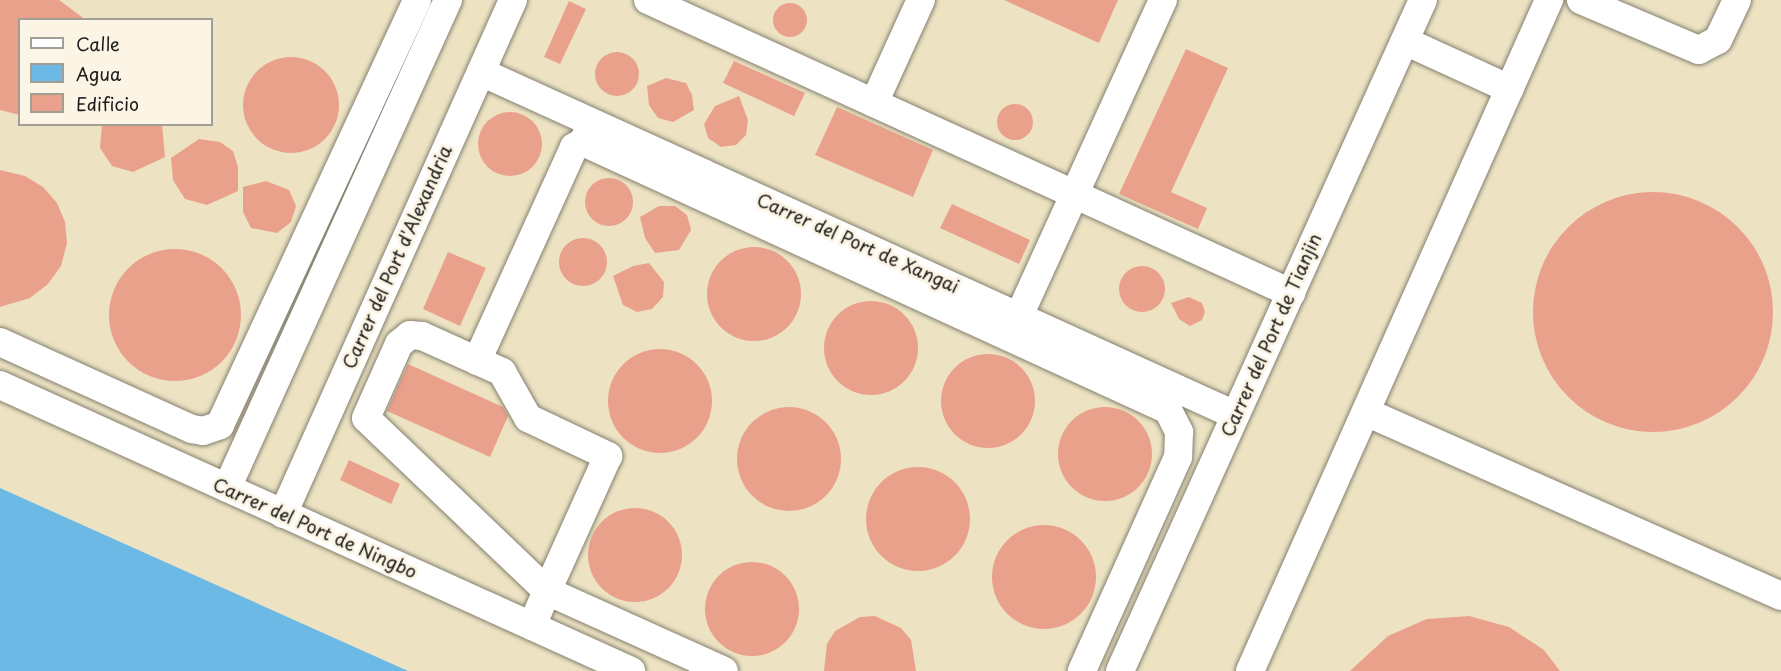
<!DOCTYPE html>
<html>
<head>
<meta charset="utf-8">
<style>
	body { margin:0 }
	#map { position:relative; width:1781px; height:671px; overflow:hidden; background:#ede3c3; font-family:"Playpen Sans",sans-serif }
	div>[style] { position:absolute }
	.water>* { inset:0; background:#6cb9e6 }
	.building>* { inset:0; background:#eaa18c }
	.round { border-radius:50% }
	.roads { filter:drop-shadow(0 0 2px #848070) drop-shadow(0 0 2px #848070) }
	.minor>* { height:28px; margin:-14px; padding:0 14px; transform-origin:14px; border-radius:14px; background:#fff }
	span { translate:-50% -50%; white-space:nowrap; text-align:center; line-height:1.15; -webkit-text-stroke:6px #fcf5e5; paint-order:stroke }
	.street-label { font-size:18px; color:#1c1c1c }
	.legend { position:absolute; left:18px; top:18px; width:195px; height:108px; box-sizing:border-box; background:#fcf5e5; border:2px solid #a29e95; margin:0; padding:8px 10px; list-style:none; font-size:18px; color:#1c1c1c }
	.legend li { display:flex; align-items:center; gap:12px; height:30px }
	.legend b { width:30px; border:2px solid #a29e95 }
</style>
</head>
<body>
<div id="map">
	<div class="water">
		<i style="clip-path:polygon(0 488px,408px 671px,0 671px)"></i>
	</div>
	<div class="building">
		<i style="clip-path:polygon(0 0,59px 0,86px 20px,20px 20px,20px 115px,0 110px)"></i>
		<i style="clip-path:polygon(1004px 0,1118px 0,1099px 43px)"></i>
		<i style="clip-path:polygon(569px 1px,586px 9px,560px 64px,544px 57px)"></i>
		<i class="round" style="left:773px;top:3px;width:34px;height:34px"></i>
		<i style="clip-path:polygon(1186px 49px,1228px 68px,1171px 192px,1207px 208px,1198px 229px,1119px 194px)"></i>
		<i class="round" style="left:595px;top:52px;width:44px;height:44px"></i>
		<i class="round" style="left:243px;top:57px;width:96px;height:96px"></i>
		<i style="clip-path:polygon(734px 61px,805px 93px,794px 116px,723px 83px)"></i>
		<i style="clip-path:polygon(666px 78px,686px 83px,692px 95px,694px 110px,673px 122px,658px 118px,649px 105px,647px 86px)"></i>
		<i style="clip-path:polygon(739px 96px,748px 120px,746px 135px,736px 145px,721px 147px,708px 138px,704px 124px,715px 106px)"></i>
		<i class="round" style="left:997px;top:104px;width:36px;height:36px"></i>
		<i style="clip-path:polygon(837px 107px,933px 150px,913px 197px,815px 155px)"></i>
		<i class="round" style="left:478px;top:112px;width:64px;height:64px"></i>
		<i style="clip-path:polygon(102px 124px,162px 124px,165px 157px,133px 172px,112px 166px,100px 148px)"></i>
		<i style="clip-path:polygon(199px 139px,220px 142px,233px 151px,238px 167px,238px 191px,207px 205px,185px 199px,173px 180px,171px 158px)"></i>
		<i style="clip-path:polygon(0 170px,25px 176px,43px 187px,57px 203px,65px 222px,67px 243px,61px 266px,48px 284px,30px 298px,0 307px)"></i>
		<i class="round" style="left:585px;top:178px;width:48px;height:48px"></i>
		<i style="clip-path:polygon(266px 181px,289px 190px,296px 206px,291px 222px,277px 233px,251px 228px,243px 212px,243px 187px)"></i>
		<i class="round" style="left:1533px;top:192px;width:240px;height:240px"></i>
		<i style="clip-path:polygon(952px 204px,1030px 240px,1019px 264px,940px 228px)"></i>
		<i style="clip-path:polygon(659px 206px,675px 206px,687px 215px,691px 230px,679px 250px,655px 253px,645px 238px,640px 217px)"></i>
		<i class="round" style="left:559px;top:238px;width:48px;height:48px"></i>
		<i class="round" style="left:707px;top:247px;width:94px;height:94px"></i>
		<i class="round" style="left:109px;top:249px;width:132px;height:132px"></i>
		<i style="clip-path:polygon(448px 252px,486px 268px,460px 326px,423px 309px)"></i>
		<i style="clip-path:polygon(649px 263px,664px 282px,663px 297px,652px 309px,637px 312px,623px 305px,613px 276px,633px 266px)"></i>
		<i class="round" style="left:1119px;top:266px;width:46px;height:46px"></i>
		<i style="clip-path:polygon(1189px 297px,1202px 303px,1205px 312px,1202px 320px,1190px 326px,1179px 319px,1171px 303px)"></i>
		<i class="round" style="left:824px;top:301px;width:94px;height:94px"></i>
		<i class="round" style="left:608px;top:349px;width:104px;height:104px"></i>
		<i class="round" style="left:941px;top:354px;width:94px;height:94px"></i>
		<i style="clip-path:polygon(408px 364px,503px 407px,508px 416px,490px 457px,387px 411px)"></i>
		<i class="round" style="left:737px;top:407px;width:104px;height:104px"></i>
		<i class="round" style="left:1058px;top:407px;width:94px;height:94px"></i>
		<i style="clip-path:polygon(349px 460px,400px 484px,391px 504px,340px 480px)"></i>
		<i class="round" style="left:866px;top:467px;width:104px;height:104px"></i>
		<i class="round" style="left:588px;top:508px;width:94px;height:94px"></i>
		<i class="round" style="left:992px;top:525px;width:104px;height:104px"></i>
		<i class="round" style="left:705px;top:562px;width:94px;height:94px"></i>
		<i style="clip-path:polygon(875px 616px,901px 628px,911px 640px,916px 671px,824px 671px,827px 644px,835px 631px,860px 617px)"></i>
		<i style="clip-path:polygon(1469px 616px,1509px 627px,1544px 650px,1560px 671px,1350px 671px,1388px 636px,1427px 619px)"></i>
	</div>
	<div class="roads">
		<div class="minor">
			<i style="left:648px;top:0;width:707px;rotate:24.5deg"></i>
			<i style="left:1581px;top:0;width:128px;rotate:23deg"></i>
			<i style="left:1699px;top:50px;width:21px;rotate:-28deg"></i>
			<i style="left:1718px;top:40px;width:44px;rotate:-64.6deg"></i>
			<i style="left:1405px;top:41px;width:115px;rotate:24.6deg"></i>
			<i style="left:481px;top:72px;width:828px;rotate:24.46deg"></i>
			<i style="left:874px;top:103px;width:113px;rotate:-65.5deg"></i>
			<i style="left:583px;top:142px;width:643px;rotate:24.61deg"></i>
			<i style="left:1168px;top:410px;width:25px;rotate:63deg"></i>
			<i style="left:1179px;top:432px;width:25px;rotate:92deg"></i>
			<i style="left:1178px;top:457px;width:235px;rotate:114.2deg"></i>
			<i style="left:1019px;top:316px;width:347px;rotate:-65.5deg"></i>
			<i style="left:0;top:342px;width:211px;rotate:24.4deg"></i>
			<i style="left:192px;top:429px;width:11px;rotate:10deg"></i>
			<i style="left:203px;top:431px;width:18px;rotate:-19deg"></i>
			<i style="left:220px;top:425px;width:468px;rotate:-65.1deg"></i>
			<i style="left:477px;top:361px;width:235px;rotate:-65.6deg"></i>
			<i style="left:574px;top:147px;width:10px;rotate:-29deg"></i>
			<i style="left:583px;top:142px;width:17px;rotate:-65deg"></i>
			<i style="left:0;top:385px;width:693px;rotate:24.38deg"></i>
			<i style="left:1366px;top:412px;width:454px;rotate:23.9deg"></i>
			<i style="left:227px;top:488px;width:536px;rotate:-65.64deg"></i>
			<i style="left:283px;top:514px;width:563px;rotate:-65.89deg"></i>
			<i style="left:532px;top:626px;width:38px;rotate:-67deg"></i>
			<i style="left:547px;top:591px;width:250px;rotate:-136.3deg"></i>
			<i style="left:366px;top:418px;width:81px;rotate:-66deg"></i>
			<i style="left:399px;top:344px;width:14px;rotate:-39deg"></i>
			<i style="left:410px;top:335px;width:12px;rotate:5deg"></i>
			<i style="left:422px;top:336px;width:88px;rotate:24.2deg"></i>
			<i style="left:502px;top:372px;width:53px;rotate:60.5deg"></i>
			<i style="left:528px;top:418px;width:89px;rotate:25.4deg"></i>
			<i style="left:608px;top:456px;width:148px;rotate:114.3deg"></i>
			<i style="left:547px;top:591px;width:194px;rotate:24.3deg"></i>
			<i style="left:1120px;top:671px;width:736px;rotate:-65.7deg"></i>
			<i style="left:1250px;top:671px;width:735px;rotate:-65.98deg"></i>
		</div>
	</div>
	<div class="street-label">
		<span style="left:858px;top:243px;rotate:24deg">Carrer del Port de Xangai</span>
		<span style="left:397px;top:257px;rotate:-66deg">Carrer del Port d'Alexandria</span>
		<span style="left:1271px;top:335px;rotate:-66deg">Carrer del Port de Tianjin</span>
		<span style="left:315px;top:528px;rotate:24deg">Carrer del Port de Ningbo</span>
	</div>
	<ul class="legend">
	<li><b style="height:8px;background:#fff"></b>Calle</li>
	<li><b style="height:16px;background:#6cb9e6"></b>Agua</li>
	<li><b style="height:16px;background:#eaa18c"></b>Edificio</li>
	</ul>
</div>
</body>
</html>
